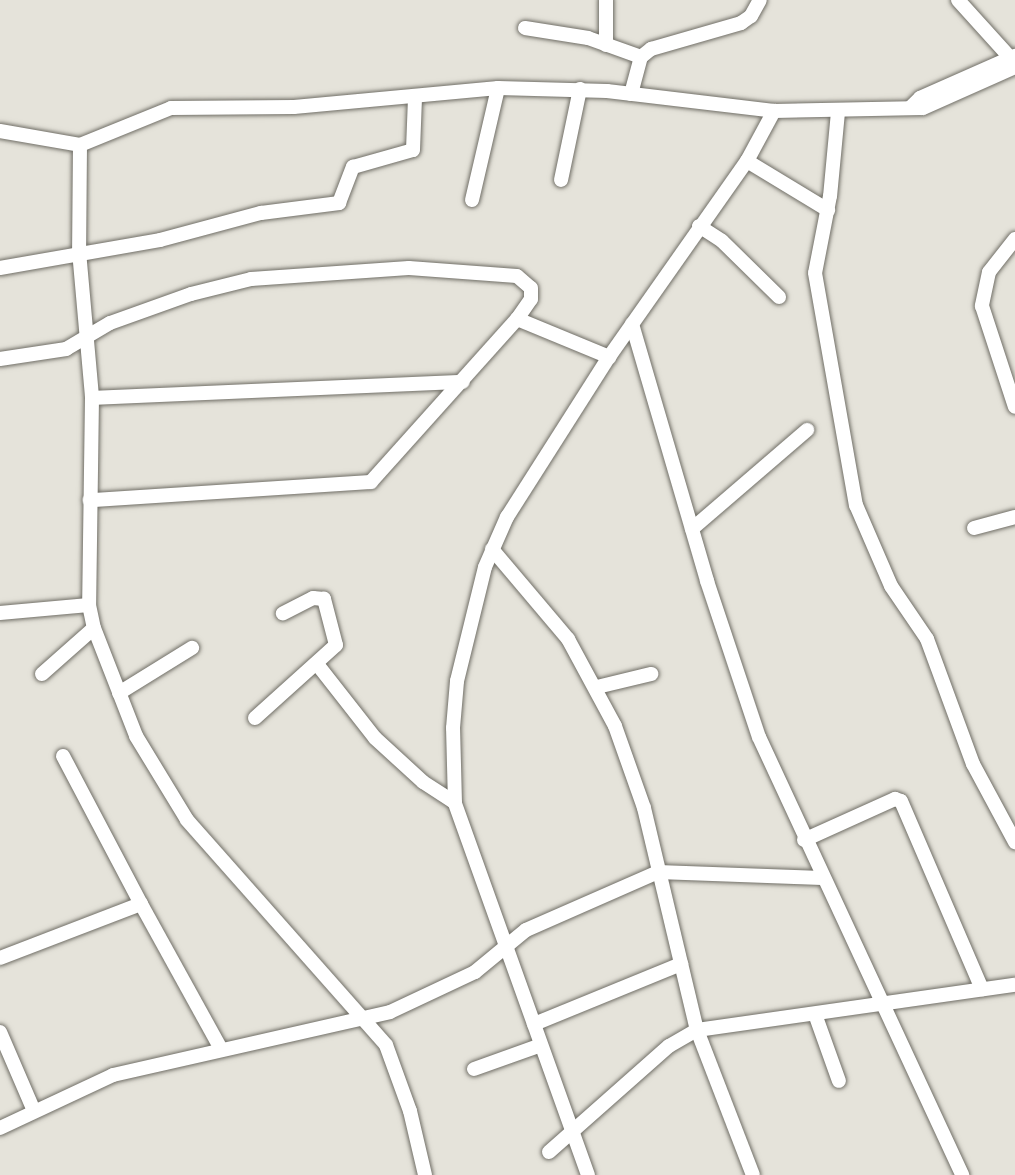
<!DOCTYPE html>
<html>
<head>
<meta charset="utf-8">
<style>
	body { margin:0 }
	#map { position:relative; width:1015px; height:1175px; overflow:hidden; background:#e5e3da; font-family:"Open Sans",sans-serif }
	div>[style] { position:absolute }
	.roads { filter:drop-shadow(0 0 2px #706e66) drop-shadow(0 0 2px #706e66) }
	.minor>* { height:14px; margin:-7px; padding:0 7px; transform-origin:7px; border-radius:7px; background:#fff }
	span { translate:-50% -50%; white-space:nowrap; text-align:center; line-height:1.15; -webkit-text-stroke:5px #f3f0e8; paint-order:stroke }
</style>
</head>
<body>
<div id="map">
	<div class="roads">
		<div class="minor">
			<i style="left:606px;top:0;width:45px;rotate:90deg"></i>
			<i style="left:958px;top:0;width:85px;rotate:47.9deg"></i>
			<i style="left:525px;top:28px;width:64px;rotate:9deg"></i>
			<i style="left:588px;top:38px;width:56px;rotate:19.7deg"></i>
			<i style="left:631px;top:94px;width:38px;rotate:-75deg"></i>
			<i style="left:641px;top:57px;width:13px;rotate:-39deg"></i>
			<i style="left:651px;top:49px;width:94px;rotate:-16.1deg"></i>
			<i style="left:741px;top:23px;width:12px;rotate:-35deg"></i>
			<i style="left:751px;top:16px;width:18px;rotate:-61deg"></i>
			<i style="left:910px;top:108px;width:14px;rotate:-45deg"></i>
			<i style="left:920px;top:98px;width:104px;rotate:-23.9deg"></i>
			<i style="left:838px;top:112px;width:84px;rotate:95.4deg"></i>
			<i style="left:830px;top:196px;width:78px;rotate:101deg"></i>
			<i style="left:815px;top:273px;width:236px;rotate:80deg"></i>
			<i style="left:856px;top:505px;width:88px;rotate:66.6deg"></i>
			<i style="left:891px;top:586px;width:64px;rotate:55.8deg"></i>
			<i style="left:927px;top:639px;width:133px;rotate:69.8deg"></i>
			<i style="left:973px;top:764px;width:89px;rotate:61.7deg"></i>
			<i style="left:0;top:131px;width:81px;rotate:9.9deg"></i>
			<i style="left:80px;top:145px;width:98px;rotate:-22.1deg"></i>
			<i style="left:171px;top:108px;width:123px;rotate:-0.5deg"></i>
			<i style="left:294px;top:107px;width:205px;rotate:-5.3deg"></i>
			<i style="left:498px;top:88px;width:109px;rotate:1.6deg"></i>
			<i style="left:607px;top:91px;width:168px;rotate:6.8deg"></i>
			<i style="left:774px;top:111px;width:149px;rotate:-1.2deg"></i>
			<i style="left:923px;top:108px;width:101px;rotate:-24deg"></i>
			<i style="left:80px;top:145px;width:106px;rotate:90.5deg"></i>
			<i style="left:79px;top:251px;width:148px;rotate:84.9deg"></i>
			<i style="left:92px;top:398px;width:207px;rotate:90.8deg"></i>
			<i style="left:89px;top:605px;width:24px;rotate:78deg"></i>
			<i style="left:94px;top:628px;width:116px;rotate:68.7deg"></i>
			<i style="left:136px;top:736px;width:98px;rotate:58.7deg"></i>
			<i style="left:187px;top:820px;width:300px;rotate:48.5deg"></i>
			<i style="left:386px;top:1045px;width:70px;rotate:70deg"></i>
			<i style="left:410px;top:1111px;width:66px;rotate:76.8deg"></i>
			<i style="left:747px;top:161px;width:95px;rotate:31.2deg"></i>
			<i style="left:561px;top:180px;width:93px;rotate:-78.2deg"></i>
			<i style="left:472px;top:200px;width:115px;rotate:-76.9deg"></i>
			<i style="left:699px;top:226px;width:27px;rotate:33deg"></i>
			<i style="left:722px;top:241px;width:80px;rotate:44.5deg"></i>
			<i style="left:1015px;top:239px;width:42px;rotate:128.2deg"></i>
			<i style="left:989px;top:272px;width:35px;rotate:102deg"></i>
			<i style="left:982px;top:306px;width:106px;rotate:71.9deg"></i>
			<i style="left:0;top:268px;width:162px;rotate:-9.9deg"></i>
			<i style="left:160px;top:240px;width:105px;rotate:-15deg"></i>
			<i style="left:261px;top:213px;width:79px;rotate:-7.3deg"></i>
			<i style="left:339px;top:203px;width:39px;rotate:-69deg"></i>
			<i style="left:353px;top:167px;width:62px;rotate:-15.8deg"></i>
			<i style="left:413px;top:150px;width:53px;rotate:-87.8deg"></i>
			<i style="left:517px;top:319px;width:100px;rotate:22.4deg"></i>
			<i style="left:632px;top:324px;width:268px;rotate:73.7deg"></i>
			<i style="left:707px;top:581px;width:164px;rotate:71.6deg"></i>
			<i style="left:759px;top:737px;width:483px;rotate:65.1deg"></i>
			<i style="left:0;top:359px;width:67px;rotate:-8.6deg"></i>
			<i style="left:66px;top:349px;width:51px;rotate:-30.6deg"></i>
			<i style="left:110px;top:323px;width:86px;rotate:-19.7deg"></i>
			<i style="left:191px;top:294px;width:62px;rotate:-14deg"></i>
			<i style="left:251px;top:279px;width:158px;rotate:-4deg"></i>
			<i style="left:409px;top:268px;width:108px;rotate:4.2deg"></i>
			<i style="left:517px;top:276px;width:18px;rotate:41deg"></i>
			<i style="left:531px;top:288px;width:11px;rotate:90deg"></i>
			<i style="left:531px;top:299px;width:24px;rotate:125deg"></i>
			<i style="left:517px;top:319px;width:219px;rotate:131.9deg"></i>
			<i style="left:371px;top:482px;width:282px;rotate:176.3deg"></i>
			<i style="left:92px;top:398px;width:371px;rotate:-2.5deg"></i>
			<i style="left:974px;top:528px;width:42px;rotate:-15deg"></i>
			<i style="left:692px;top:529px;width:152px;rotate:-40.7deg"></i>
			<i style="left:492px;top:549px;width:118px;rotate:49.8deg"></i>
			<i style="left:568px;top:639px;width:99px;rotate:61.6deg"></i>
			<i style="left:615px;top:726px;width:87px;rotate:70.5deg"></i>
			<i style="left:644px;top:808px;width:228px;rotate:76.6deg"></i>
			<i style="left:697px;top:1030px;width:155px;rotate:68.9deg"></i>
			<i style="left:0;top:613px;width:89px;rotate:-5.1deg"></i>
			<i style="left:317px;top:664px;width:94px;rotate:51.9deg"></i>
			<i style="left:375px;top:738px;width:65px;rotate:42.5deg"></i>
			<i style="left:423px;top:782px;width:38px;rotate:33deg"></i>
			<i style="left:42px;top:674px;width:69px;rotate:-41.5deg"></i>
			<i style="left:597px;top:687px;width:56px;rotate:-13.5deg"></i>
			<i style="left:119px;top:693px;width:86px;rotate:-31.7deg"></i>
			<i style="left:255px;top:718px;width:109px;rotate:-42deg"></i>
			<i style="left:336px;top:645px;width:48px;rotate:-104.6deg"></i>
			<i style="left:324px;top:599px;width:11px;rotate:-175deg"></i>
			<i style="left:313px;top:598px;width:34px;rotate:153deg"></i>
			<i style="left:63px;top:756px;width:167px;rotate:62.2deg"></i>
			<i style="left:804px;top:840px;width:100px;rotate:-24.3deg"></i>
			<i style="left:895px;top:799px;width:6px;rotate:18deg"></i>
			<i style="left:901px;top:801px;width:205px;rotate:66.7deg"></i>
			<i style="left:0;top:958px;width:151px;rotate:-21deg"></i>
			<i style="left:141px;top:904px;width:163px;rotate:61.1deg"></i>
			<i style="left:815px;top:1014px;width:71px;rotate:70.3deg"></i>
			<i style="left:534px;top:1024px;width:159px;rotate:-22.2deg"></i>
			<i style="left:0;top:1032px;width:86px;rotate:66.7deg"></i>
			<i style="left:474px;top:1069px;width:71px;rotate:-19.7deg"></i>
			<i style="left:0;top:1128px;width:125px;rotate:-25.1deg"></i>
			<i style="left:113px;top:1075px;width:284px;rotate:-12.8deg"></i>
			<i style="left:390px;top:1012px;width:94px;rotate:-25.2deg"></i>
			<i style="left:475px;top:972px;width:66px;rotate:-39.5deg"></i>
			<i style="left:526px;top:930px;width:144px;rotate:-23.7deg"></i>
			<i style="left:658px;top:872px;width:164px;rotate:2.1deg"></i>
			<i style="left:549px;top:1152px;width:160px;rotate:-41.5deg"></i>
			<i style="left:669px;top:1046px;width:32px;rotate:-30deg"></i>
			<i style="left:697px;top:1030px;width:321px;rotate:-8.1deg"></i>
			<i style="left:588px;top:1175px;width:395px;rotate:-109.7deg"></i>
			<i style="left:455px;top:803px;width:75px;rotate:-91.5deg"></i>
			<i style="left:453px;top:728px;width:47px;rotate:-85.1deg"></i>
			<i style="left:457px;top:681px;width:117px;rotate:-76.2deg"></i>
			<i style="left:485px;top:567px;width:55px;rotate:-66.3deg"></i>
			<i style="left:507px;top:517px;width:190px;rotate:-57.5deg"></i>
			<i style="left:609px;top:357px;width:240px;rotate:-54.9deg"></i>
			<i style="left:747px;top:161px;width:57px;rotate:-61.6deg"></i>
		</div>
	</div>
</div>
</body>
</html>
